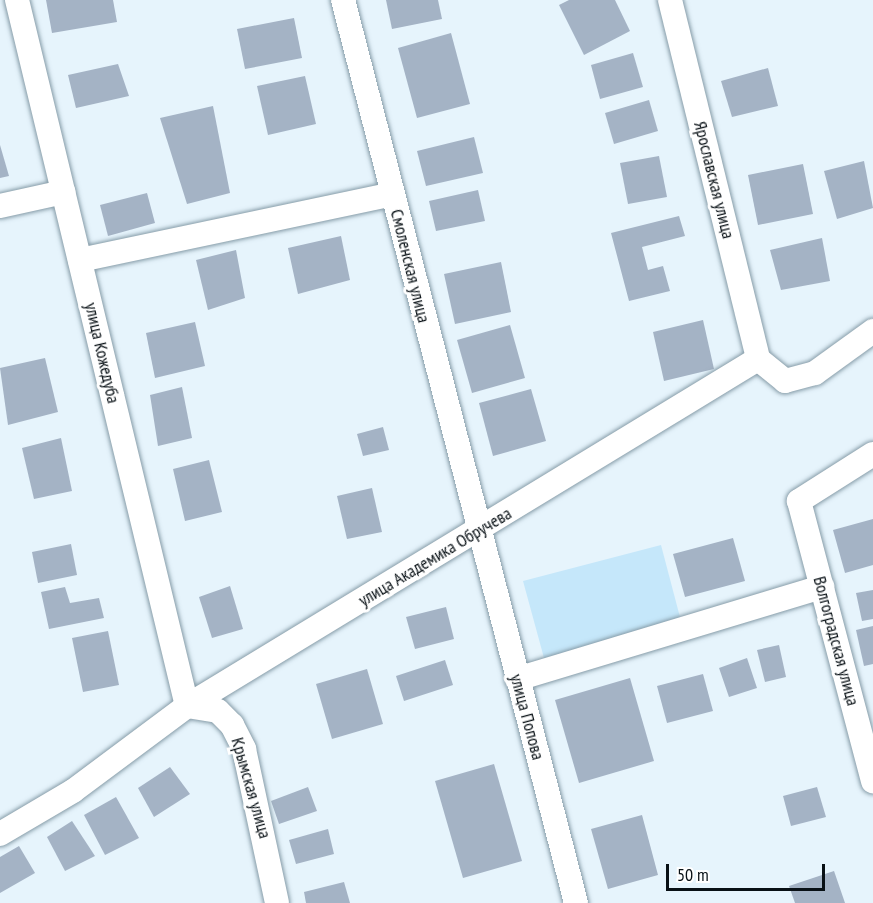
<!DOCTYPE html>
<html>
<head>
<meta charset="utf-8">
<style>
	body { margin:0 }
	#map { position:relative; width:873px; height:903px; overflow:hidden; background:#e6f4fc; font-family:"PT Sans Narrow",sans-serif }
	div>[style] { position:absolute }
	.green>* { inset:0; background:#c5e7fa }
	.building>* { inset:0; background:#a4b3c5 }
	.roads { filter:drop-shadow(0 0 2px #869ca8) drop-shadow(0 0 2px #869ca8) }
	.minor>* { height:24px; margin:-12px; padding:0 12px; transform-origin:12px; border-radius:12px; background:#fff }
	span { translate:-50% -50%; white-space:nowrap; text-align:center; line-height:1.15; -webkit-text-stroke:6px #fff; paint-order:stroke }
	.street-label { font-size:18px; color:#081015 }
	.scale { position:absolute; left:666px; top:864px; width:159px; height:27px; box-sizing:border-box; border:3px solid #081015; border-top:0; padding-left:8px; font-size:18px; line-height:21px; white-space:nowrap; color:#081015; -webkit-text-stroke:4px #fff; paint-order:stroke }
</style>
</head>
<body>
<div id="map">
	<div class="green">
		<i style="clip-path:polygon(661px 545px,681px 621px,544px 658px,523px 581px)"></i>
	</div>
	<div class="building">
		<i style="clip-path:polygon(46px 0,113px 0,117px 22px,52px 33px)"></i>
		<i style="clip-path:polygon(386px 0,438px 0,442px 19px,392px 29px)"></i>
		<i style="clip-path:polygon(569px 0,615px 0,630px 31px,584px 55px,559px 5px)"></i>
		<i style="clip-path:polygon(294px 18px,302px 58px,245px 69px,237px 29px)"></i>
		<i style="clip-path:polygon(451px 33px,470px 104px,417px 118px,398px 48px)"></i>
		<i style="clip-path:polygon(633px 53px,643px 87px,600px 99px,591px 65px)"></i>
		<i style="clip-path:polygon(118px 64px,129px 96px,76px 108px,68px 75px)"></i>
		<i style="clip-path:polygon(768px 68px,778px 106px,732px 117px,721px 81px)"></i>
		<i style="clip-path:polygon(305px 76px,316px 124px,268px 135px,257px 86px)"></i>
		<i style="clip-path:polygon(649px 100px,658px 131px,614px 144px,605px 113px)"></i>
		<i style="clip-path:polygon(213px 106px,230px 193px,187px 204px,160px 118px)"></i>
		<i style="clip-path:polygon(474px 137px,483px 173px,426px 186px,417px 151px)"></i>
		<i style="clip-path:polygon(0 145px,9px 176px,0 178px)"></i>
		<i style="clip-path:polygon(659px 156px,667px 197px,628px 204px,620px 163px)"></i>
		<i style="clip-path:polygon(864px 161px,873px 208px,837px 219px,824px 171px)"></i>
		<i style="clip-path:polygon(803px 164px,813px 214px,758px 225px,748px 175px)"></i>
		<i style="clip-path:polygon(478px 190px,485px 221px,436px 231px,429px 201px)"></i>
		<i style="clip-path:polygon(147px 193px,155px 223px,108px 236px,100px 205px)"></i>
		<i style="clip-path:polygon(679px 216px,685px 236px,642px 247px,648px 270px,663px 266px,670px 291px,629px 301px,611px 233px)"></i>
		<i style="clip-path:polygon(341px 236px,350px 280px,298px 294px,288px 248px)"></i>
		<i style="clip-path:polygon(822px 238px,830px 281px,781px 290px,770px 250px)"></i>
		<i style="clip-path:polygon(236px 250px,245px 298px,208px 310px,196px 260px)"></i>
		<i style="clip-path:polygon(501px 262px,511px 312px,455px 324px,444px 274px)"></i>
		<i style="clip-path:polygon(703px 320px,714px 369px,664px 381px,653px 332px)"></i>
		<i style="clip-path:polygon(195px 322px,205px 366px,155px 378px,146px 333px)"></i>
		<i style="clip-path:polygon(510px 325px,525px 378px,472px 393px,457px 340px)"></i>
		<i style="clip-path:polygon(45px 358px,58px 412px,8px 425px,0 368px)"></i>
		<i style="clip-path:polygon(182px 387px,192px 438px,158px 446px,150px 395px)"></i>
		<i style="clip-path:polygon(531px 389px,546px 441px,493px 456px,479px 403px)"></i>
		<i style="clip-path:polygon(383px 427px,389px 450px,363px 456px,357px 434px)"></i>
		<i style="clip-path:polygon(61px 438px,72px 491px,34px 499px,22px 448px)"></i>
		<i style="clip-path:polygon(209px 460px,222px 512px,185px 521px,173px 469px)"></i>
		<i style="clip-path:polygon(372px 488px,382px 532px,347px 539px,337px 496px)"></i>
		<i style="clip-path:polygon(873px 519px,873px 565px,845px 573px,833px 530px)"></i>
		<i style="clip-path:polygon(733px 538px,745px 581px,685px 597px,673px 554px)"></i>
		<i style="clip-path:polygon(71px 544px,77px 575px,38px 583px,32px 552px)"></i>
		<i style="clip-path:polygon(230px 586px,243px 629px,212px 638px,199px 597px)"></i>
		<i style="clip-path:polygon(65px 587px,70px 603px,99px 598px,104px 618px,49px 629px,41px 592px)"></i>
		<i style="clip-path:polygon(873px 590px,873px 619px,862px 621px,856px 593px)"></i>
		<i style="clip-path:polygon(446px 607px,454px 639px,415px 649px,406px 617px)"></i>
		<i style="clip-path:polygon(873px 626px,873px 664px,864px 666px,856px 630px)"></i>
		<i style="clip-path:polygon(108px 631px,119px 685px,83px 692px,72px 638px)"></i>
		<i style="clip-path:polygon(779px 645px,786px 677px,765px 682px,757px 650px)"></i>
		<i style="clip-path:polygon(747px 658px,757px 688px,729px 697px,719px 668px)"></i>
		<i style="clip-path:polygon(445px 660px,453px 685px,404px 701px,396px 676px)"></i>
		<i style="clip-path:polygon(367px 669px,383px 724px,332px 739px,316px 684px)"></i>
		<i style="clip-path:polygon(703px 674px,713px 711px,667px 723px,657px 686px)"></i>
		<i style="clip-path:polygon(630px 678px,654px 761px,579px 783px,555px 700px)"></i>
		<i style="clip-path:polygon(494px 764px,522px 861px,463px 878px,435px 781px)"></i>
		<i style="clip-path:polygon(170px 767px,190px 794px,154px 817px,138px 788px)"></i>
		<i style="clip-path:polygon(308px 787px,317px 811px,279px 824px,271px 801px)"></i>
		<i style="clip-path:polygon(817px 787px,826px 817px,791px 826px,783px 796px)"></i>
		<i style="clip-path:polygon(116px 797px,139px 838px,105px 855px,84px 815px)"></i>
		<i style="clip-path:polygon(642px 815px,658px 875px,608px 889px,591px 829px)"></i>
		<i style="clip-path:polygon(72px 821px,95px 856px,65px 871px,47px 837px)"></i>
		<i style="clip-path:polygon(328px 829px,334px 854px,296px 864px,289px 840px)"></i>
		<i style="clip-path:polygon(19px 846px,35px 873px,0 893px,0 857px)"></i>
		<i style="clip-path:polygon(834px 871px,845px 903px,795px 903px,789px 886px)"></i>
		<i style="clip-path:polygon(344px 882px,350px 903px,306px 903px,304px 892px)"></i>
	</div>
	<div class="roads">
		<div class="minor">
			<i style="left:17px;top:0;width:726px;rotate:76.46deg"></i>
			<i style="left:187px;top:706px;width:31px;rotate:9deg"></i>
			<i style="left:218px;top:711px;width:20px;rotate:45deg"></i>
			<i style="left:232px;top:725px;width:27px;rotate:63deg"></i>
			<i style="left:244px;top:749px;width:157px;rotate:77.9deg"></i>
			<i style="left:343px;top:0;width:933px;rotate:75.53deg"></i>
			<i style="left:670px;top:0;width:370px;rotate:76.2deg"></i>
			<i style="left:0;top:206px;width:65px;rotate:-12.5deg"></i>
			<i style="left:80px;top:260px;width:319px;rotate:-11.9deg"></i>
			<i style="left:873px;top:454px;width:88px;rotate:147.6deg"></i>
			<i style="left:799px;top:501px;width:290px;rotate:75.2deg"></i>
			<i style="left:517px;top:679px;width:319px;rotate:-16.8deg"></i>
			<i style="left:0;top:834px;width:85px;rotate:-30.5deg"></i>
			<i style="left:73px;top:791px;width:142px;rotate:-36.7deg"></i>
			<i style="left:187px;top:706px;width:668px;rotate:-31.29deg"></i>
			<i style="left:758px;top:359px;width:35px;rotate:39deg"></i>
			<i style="left:785px;top:381px;width:31px;rotate:-15deg"></i>
			<i style="left:815px;top:373px;width:72px;rotate:-35.9deg"></i>
		</div>
	</div>
	<div class="street-label">
		<span style="left:714px;top:180px;rotate:76deg">Ярославская улица</span>
		<span style="left:410px;top:266px;rotate:76deg">Смоленская улица</span>
		<span style="left:102px;top:353px;rotate:77deg">улица Кожедуба</span>
		<span style="left:435px;top:557px;rotate:-31deg">улица Академика Обручева</span>
		<span style="left:836px;top:641px;rotate:75deg">Волгоградская улица</span>
		<span style="left:527px;top:717px;rotate:75deg">улица Попова</span>
		<span style="left:251px;top:788px;rotate:74deg">Крымская улица</span>
	</div>
	<div class="scale">50 m</div>
</div>
</body>
</html>
